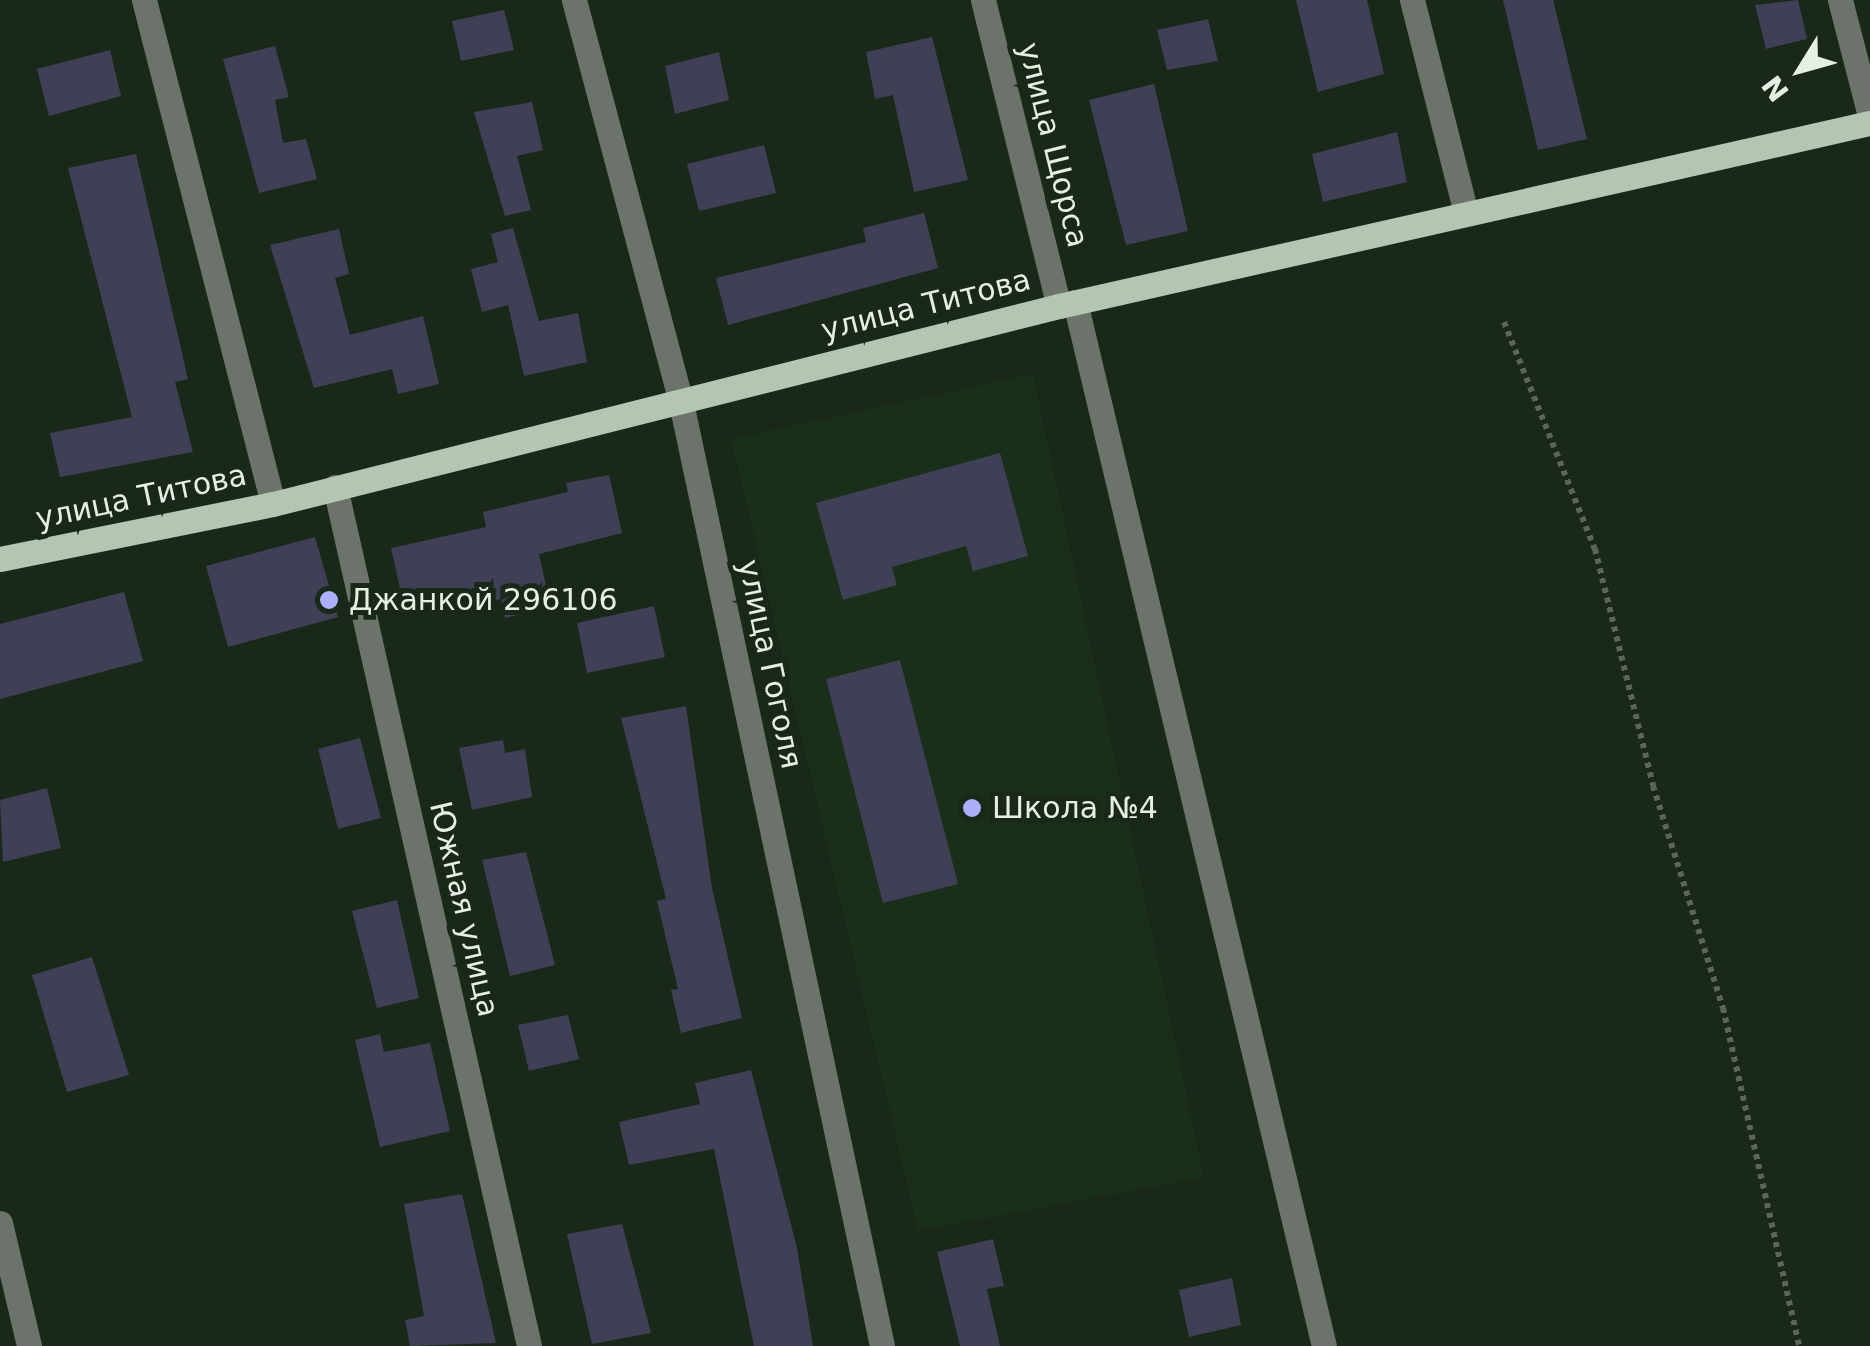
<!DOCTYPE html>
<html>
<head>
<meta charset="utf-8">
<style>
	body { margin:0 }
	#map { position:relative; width:1870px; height:1346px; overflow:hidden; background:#192818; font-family:"DejaVu Sans",sans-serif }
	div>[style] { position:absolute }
	.built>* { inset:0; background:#1a2f19 }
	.building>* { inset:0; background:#3f4056 }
	.path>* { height:6px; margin-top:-3px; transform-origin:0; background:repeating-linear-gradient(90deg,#596658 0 5px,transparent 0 10px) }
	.minor>* { height:25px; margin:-12.5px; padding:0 12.5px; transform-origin:12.5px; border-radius:12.5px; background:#6c736b }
	.major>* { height:25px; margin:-12.5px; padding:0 12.5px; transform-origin:12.5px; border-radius:12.5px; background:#b4c5b3 }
	.dots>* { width:28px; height:28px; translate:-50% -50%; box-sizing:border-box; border:5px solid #192818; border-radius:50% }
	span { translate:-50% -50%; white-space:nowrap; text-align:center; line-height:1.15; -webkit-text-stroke:10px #192818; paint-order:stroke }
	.street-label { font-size:30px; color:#e5efe4 }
	.poi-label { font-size:30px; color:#e5efe4 }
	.left { translate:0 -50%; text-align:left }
	.north { position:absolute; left:1750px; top:20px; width:100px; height:100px; -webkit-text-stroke:8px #192818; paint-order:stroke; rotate:233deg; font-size:28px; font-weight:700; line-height:40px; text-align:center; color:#e5efe4 }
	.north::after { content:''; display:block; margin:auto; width:35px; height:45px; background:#e5efe4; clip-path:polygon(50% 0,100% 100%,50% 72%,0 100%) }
</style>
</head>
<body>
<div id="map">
	<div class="built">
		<i style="clip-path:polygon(1033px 374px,1204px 1177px,918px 1231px,731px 439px)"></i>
	</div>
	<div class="building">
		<i style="clip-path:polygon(1296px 0,1367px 0,1384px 74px,1318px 92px)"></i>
		<i style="clip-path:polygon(1503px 0,1553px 0,1587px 139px,1538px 150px)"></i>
		<i style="clip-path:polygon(1798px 0,1807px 39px,1766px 49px,1755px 5px)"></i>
		<i style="clip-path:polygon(504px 10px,514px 50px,461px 61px,452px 21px)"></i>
		<i style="clip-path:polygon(1208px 19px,1218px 61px,1167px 70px,1157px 30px)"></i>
		<i style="clip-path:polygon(932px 37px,968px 180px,914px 192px,893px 95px,875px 99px,866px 52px)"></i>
		<i style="clip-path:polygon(275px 46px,289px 97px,275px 100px,283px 143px,306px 139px,317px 179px,259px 193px,223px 59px)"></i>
		<i style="clip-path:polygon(110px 50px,121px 96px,49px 116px,37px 69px)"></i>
		<i style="clip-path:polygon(719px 52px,729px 100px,675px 114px,665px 66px)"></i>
		<i style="clip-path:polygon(1154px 84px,1188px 231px,1126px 245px,1089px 100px)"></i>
		<i style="clip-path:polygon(532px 102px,543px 150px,517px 156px,531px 210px,505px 216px,474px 112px)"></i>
		<i style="clip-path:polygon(1397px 132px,1407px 182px,1323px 202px,1312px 154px)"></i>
		<i style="clip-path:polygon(764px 145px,776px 193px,699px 211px,687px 164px)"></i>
		<i style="clip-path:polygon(136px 154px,188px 379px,175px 382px,193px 452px,60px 477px,50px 433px,132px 417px,68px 168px)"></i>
		<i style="clip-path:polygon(924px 213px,938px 268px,728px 325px,716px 278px,866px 242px,863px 228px)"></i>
		<i style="clip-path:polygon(513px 228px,539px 321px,578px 313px,587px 362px,524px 376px,508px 305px,482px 312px,471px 269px,498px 262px,491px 234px)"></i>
		<i style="clip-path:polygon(339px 229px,349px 274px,335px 278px,350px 335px,423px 316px,439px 384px,398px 394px,392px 369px,314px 388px,270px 245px)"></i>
		<i style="clip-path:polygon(1000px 453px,1028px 556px,973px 571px,966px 546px,892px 567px,897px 585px,843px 600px,816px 503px)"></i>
		<i style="clip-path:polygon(609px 475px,622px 533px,539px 554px,551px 608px,505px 618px,501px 599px,406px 615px,391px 548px,486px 527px,483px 512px,568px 492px,566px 483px)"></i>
		<i style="clip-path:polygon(315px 537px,338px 617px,228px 647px,206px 566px)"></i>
		<i style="clip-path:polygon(124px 592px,143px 661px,0 699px,0 624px)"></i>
		<i style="clip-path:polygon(654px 606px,665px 657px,587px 673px,577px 623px)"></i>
		<i style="clip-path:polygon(900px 660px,958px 884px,883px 903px,826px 679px)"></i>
		<i style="clip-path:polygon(686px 706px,712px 888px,742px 1018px,681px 1033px,671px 990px,678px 989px,657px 901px,666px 899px,621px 718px)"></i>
		<i style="clip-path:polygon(360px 738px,381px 818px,338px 829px,318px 749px)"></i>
		<i style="clip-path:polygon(503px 740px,505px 753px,525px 749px,532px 797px,472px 810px,459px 748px)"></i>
		<i style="clip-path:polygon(47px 788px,61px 848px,3px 862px,0 800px)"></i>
		<i style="clip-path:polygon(526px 852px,555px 965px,510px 976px,482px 860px)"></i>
		<i style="clip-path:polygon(397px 900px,419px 998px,377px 1008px,352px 911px)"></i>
		<i style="clip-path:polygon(92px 957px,129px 1075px,67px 1092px,32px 975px)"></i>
		<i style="clip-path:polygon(568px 1015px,579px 1059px,529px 1071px,518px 1025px)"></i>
		<i style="clip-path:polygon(380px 1034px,384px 1052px,430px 1043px,450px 1131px,380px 1147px,355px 1040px)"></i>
		<i style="clip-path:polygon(751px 1070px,797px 1248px,813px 1346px,754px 1346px,714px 1149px,629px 1165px,619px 1122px,700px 1104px,695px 1083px)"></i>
		<i style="clip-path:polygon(462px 1194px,496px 1343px,410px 1346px,405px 1320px,424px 1316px,404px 1204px)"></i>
		<i style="clip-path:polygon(622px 1224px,651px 1333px,592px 1344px,567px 1234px)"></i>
		<i style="clip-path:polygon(993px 1239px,1004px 1286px,987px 1289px,1000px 1346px,960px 1346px,937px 1252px)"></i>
		<i style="clip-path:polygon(1232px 1278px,1241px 1325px,1189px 1337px,1179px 1290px)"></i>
	</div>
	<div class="path">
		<i style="left:1504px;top:322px;width:245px;rotate:68.2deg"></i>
		<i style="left:1595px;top:549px;width:244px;rotate:76.2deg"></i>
		<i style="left:1653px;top:786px;width:233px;rotate:72.5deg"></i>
		<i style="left:1723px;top:1008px;width:346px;rotate:77.3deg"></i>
	</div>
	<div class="minor">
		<i style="left:144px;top:0;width:520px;rotate:75.64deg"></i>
		<i style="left:574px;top:0;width:412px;rotate:75.1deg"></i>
		<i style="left:680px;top:398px;width:969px;rotate:77.97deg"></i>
		<i style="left:983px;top:0;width:315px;rotate:76.1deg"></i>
		<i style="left:1412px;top:0;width:220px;rotate:75.8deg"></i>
		<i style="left:1840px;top:0;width:120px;rotate:75.5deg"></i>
		<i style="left:1075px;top:302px;width:1073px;rotate:76.59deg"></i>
		<i style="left:335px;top:487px;width:881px;rotate:77.27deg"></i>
		<i style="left:0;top:1223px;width:126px;rotate:76.7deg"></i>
	</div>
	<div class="major">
		<i style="left:0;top:559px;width:278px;rotate:-11.4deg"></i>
		<i style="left:273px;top:504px;width:811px;rotate:-14.14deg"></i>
		<i style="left:1059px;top:306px;width:831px;rotate:-12.72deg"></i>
	</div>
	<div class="dots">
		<i style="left:329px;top:600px;background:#acaffb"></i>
		<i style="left:972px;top:808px;background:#acaffb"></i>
	</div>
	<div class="street-label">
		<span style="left:1053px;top:145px;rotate:76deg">улица Щорса</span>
		<span style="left:926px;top:305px;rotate:-14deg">улица Титова</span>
		<span style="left:141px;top:497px;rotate:-12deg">улица Титова</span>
		<span style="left:770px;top:664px;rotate:78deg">улица Гоголя</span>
		<span style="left:464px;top:909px;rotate:77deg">Южная улица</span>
	</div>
	<div class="poi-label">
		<span class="left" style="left:349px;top:600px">Джанкой 296106</span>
		<span class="left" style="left:992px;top:808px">Школа №4</span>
	</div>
	<div class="north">N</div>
</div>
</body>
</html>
